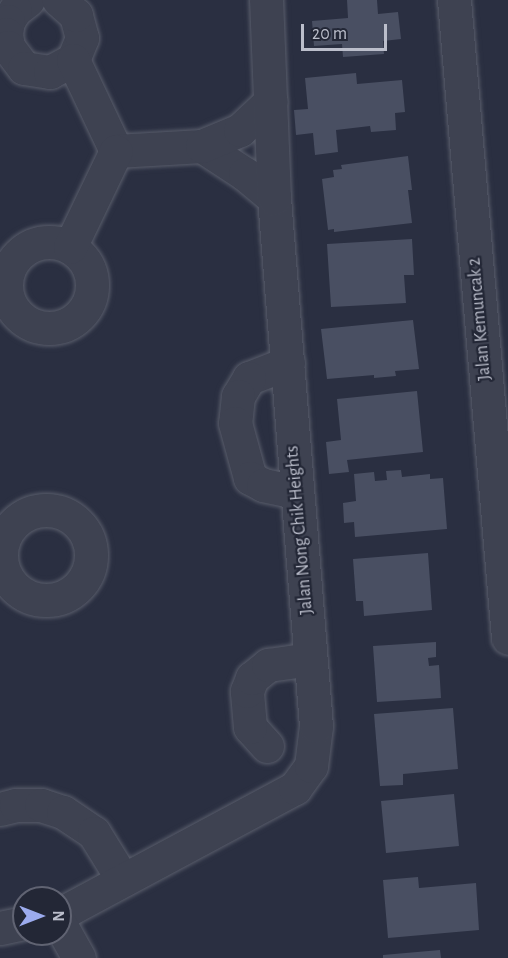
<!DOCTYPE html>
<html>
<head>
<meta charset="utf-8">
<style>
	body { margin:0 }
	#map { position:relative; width:508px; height:958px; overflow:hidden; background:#2a2f41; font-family:"Alegreya Sans",sans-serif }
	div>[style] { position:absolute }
	.building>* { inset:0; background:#494f62 }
	.roads { filter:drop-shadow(0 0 2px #595d6b) drop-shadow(0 0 2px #595d6b) }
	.minor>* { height:33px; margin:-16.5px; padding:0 16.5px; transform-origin:16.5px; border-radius:16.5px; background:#3e4251 }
	.minor>.ring { margin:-16.5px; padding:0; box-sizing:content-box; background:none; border:33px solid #3e4251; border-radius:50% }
	span { translate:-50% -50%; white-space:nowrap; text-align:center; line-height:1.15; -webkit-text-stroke:4.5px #232736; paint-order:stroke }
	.street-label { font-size:18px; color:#bbbecb }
	.north { position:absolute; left:12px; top:886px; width:60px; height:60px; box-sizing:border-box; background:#232736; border:2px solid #606372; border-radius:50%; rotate:90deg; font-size:16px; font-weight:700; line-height:24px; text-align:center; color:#bbbecb }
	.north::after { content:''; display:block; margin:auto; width:21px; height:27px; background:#9cabee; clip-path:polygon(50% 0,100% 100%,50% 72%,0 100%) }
	.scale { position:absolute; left:301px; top:24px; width:86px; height:27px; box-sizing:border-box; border:3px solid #bbbecb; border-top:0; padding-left:8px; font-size:18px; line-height:21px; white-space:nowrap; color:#bbbecb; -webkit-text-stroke:4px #232736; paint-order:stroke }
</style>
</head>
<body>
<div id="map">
	<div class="building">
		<i style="clip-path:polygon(347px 0,377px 0,378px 14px,398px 12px,401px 39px,383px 41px,384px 54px,343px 57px,342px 44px,314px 46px,312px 21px,348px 18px)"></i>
		<i style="clip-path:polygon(356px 73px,357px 84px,402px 80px,405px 112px,395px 113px,396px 130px,371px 132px,370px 126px,336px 130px,338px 152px,315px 155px,313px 133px,296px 135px,294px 110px,308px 109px,305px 78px)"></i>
		<i style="clip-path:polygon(408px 156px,412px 190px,408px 190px,412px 223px,334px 232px,334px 229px,328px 230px,322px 179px,334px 177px,333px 170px,342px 169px,341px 165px)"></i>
		<i style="clip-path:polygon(412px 239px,414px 275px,404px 275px,406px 303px,331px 307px,327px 244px)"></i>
		<i style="clip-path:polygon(413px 320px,419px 369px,395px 371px,396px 376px,374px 378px,374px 375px,327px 379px,321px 329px)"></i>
		<i style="clip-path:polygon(417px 391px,423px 452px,347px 460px,349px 472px,329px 474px,326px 442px,341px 440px,337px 399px)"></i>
		<i style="clip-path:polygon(401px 470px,402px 477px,430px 474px,430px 479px,443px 478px,447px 529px,355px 537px,354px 522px,344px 523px,343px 503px,356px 501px,354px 474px,374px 472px,375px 481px,387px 480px,386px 471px)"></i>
		<i style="clip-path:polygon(428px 553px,432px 610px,364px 616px,363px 601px,356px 601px,353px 559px)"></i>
		<i style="clip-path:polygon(436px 642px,436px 657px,428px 658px,429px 666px,439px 665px,441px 698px,377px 702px,373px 646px)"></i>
		<i style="clip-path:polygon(453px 708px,458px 769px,403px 774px,403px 785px,380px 786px,374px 714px)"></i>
		<i style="clip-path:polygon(454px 794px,459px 846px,386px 853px,381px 801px)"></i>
		<i style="clip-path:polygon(418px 877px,419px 888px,476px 883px,479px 930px,388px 938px,383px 880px)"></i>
		<i style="clip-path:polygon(440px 950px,441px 958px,383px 958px,383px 955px)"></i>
	</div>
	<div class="roads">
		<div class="minor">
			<i style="left:28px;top:0;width:16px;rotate:142deg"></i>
			<i style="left:15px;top:10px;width:13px;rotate:122deg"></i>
			<i style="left:8px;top:21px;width:13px;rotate:99deg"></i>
			<i style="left:6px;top:34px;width:13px;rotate:81deg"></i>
			<i style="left:8px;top:47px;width:26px;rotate:53deg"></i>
			<i style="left:24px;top:68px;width:26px;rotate:9deg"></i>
			<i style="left:50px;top:72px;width:26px;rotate:-28deg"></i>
			<i style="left:73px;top:60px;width:24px;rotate:-68deg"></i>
			<i style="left:82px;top:38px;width:24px;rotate:-105deg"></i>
			<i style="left:76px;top:15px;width:23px;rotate:-139deg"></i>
			<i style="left:454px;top:0;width:640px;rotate:85.16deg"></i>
			<i style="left:73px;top:60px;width:101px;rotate:64.7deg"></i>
			<i style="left:202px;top:146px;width:51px;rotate:33.1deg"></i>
			<i style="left:245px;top:174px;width:38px;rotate:40deg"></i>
			<i style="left:116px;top:151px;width:86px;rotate:-3.3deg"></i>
			<i style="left:202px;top:146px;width:41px;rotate:-22.8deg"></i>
			<i style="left:240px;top:130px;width:42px;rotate:-43.1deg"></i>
			<i class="ring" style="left:6px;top:242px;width:53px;height:53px"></i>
			<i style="left:70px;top:247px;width:106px;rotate:-64.4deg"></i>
			<i style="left:288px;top:363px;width:42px;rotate:159deg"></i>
			<i style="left:249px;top:378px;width:21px;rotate:121deg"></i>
			<i style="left:238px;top:396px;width:27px;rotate:96deg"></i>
			<i style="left:235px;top:423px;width:57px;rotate:74.7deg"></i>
			<i style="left:250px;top:478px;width:15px;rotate:28deg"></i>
			<i style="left:263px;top:485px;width:34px;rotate:12deg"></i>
			<i class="ring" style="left:1px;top:510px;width:57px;height:57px"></i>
			<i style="left:267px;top:746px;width:25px;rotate:-132deg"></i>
			<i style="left:250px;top:727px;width:36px;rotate:-95deg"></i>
			<i style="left:247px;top:691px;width:14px;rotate:-69deg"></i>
			<i style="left:252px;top:678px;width:21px;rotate:-39deg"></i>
			<i style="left:268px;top:665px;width:42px;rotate:-8.1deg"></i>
			<i style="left:0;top:809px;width:16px;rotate:-14deg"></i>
			<i style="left:16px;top:805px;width:25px"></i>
			<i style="left:41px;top:805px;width:23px;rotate:18deg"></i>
			<i style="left:63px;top:812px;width:37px;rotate:34deg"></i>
			<i style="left:94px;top:833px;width:55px;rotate:58.3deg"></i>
			<i style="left:60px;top:914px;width:267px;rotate:-28.2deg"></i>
			<i style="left:295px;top:788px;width:27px;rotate:-54deg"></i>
			<i style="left:311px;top:766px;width:40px;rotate:-82.9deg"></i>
			<i style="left:316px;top:726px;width:530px;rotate:-94.55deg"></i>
			<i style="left:274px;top:198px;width:198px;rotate:-92.3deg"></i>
			<i style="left:60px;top:924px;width:39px;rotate:61deg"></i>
			<i style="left:0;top:928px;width:25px;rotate:-12deg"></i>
		</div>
	</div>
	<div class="street-label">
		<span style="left:480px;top:319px;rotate:-95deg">Jalan Kemuncak 2</span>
		<span style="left:300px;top:530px;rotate:-95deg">Jalan Nong Chik Heights</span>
	</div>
	<div class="north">N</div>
	<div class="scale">20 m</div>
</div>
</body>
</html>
